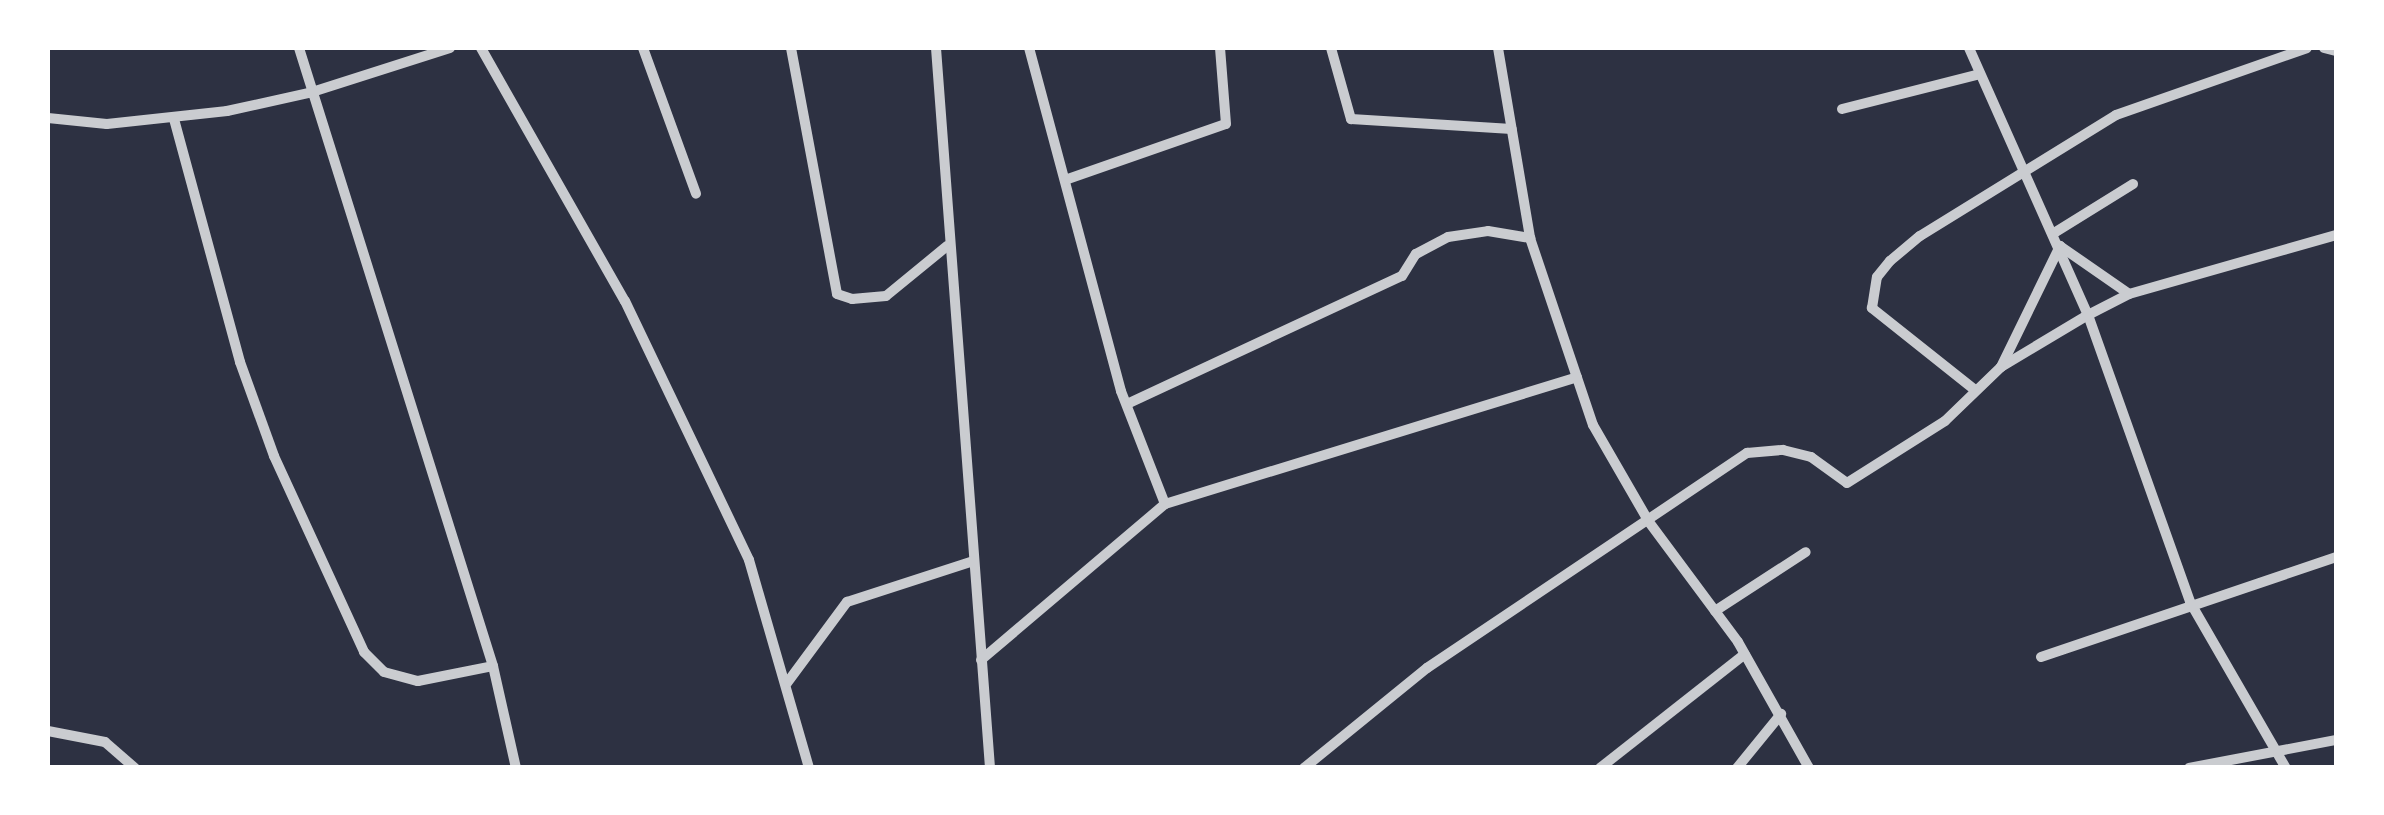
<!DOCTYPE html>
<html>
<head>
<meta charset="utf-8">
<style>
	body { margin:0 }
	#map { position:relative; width:2384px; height:815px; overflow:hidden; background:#2d3142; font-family:Roboto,sans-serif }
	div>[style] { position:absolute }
	.minor>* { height:10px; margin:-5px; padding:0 5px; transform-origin:5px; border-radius:5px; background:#caccd0 }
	span { translate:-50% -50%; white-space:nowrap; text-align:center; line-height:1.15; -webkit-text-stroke:8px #fff; paint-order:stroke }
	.frame { position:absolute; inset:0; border:50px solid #fff; pointer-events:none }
</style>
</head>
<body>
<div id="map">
	<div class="minor">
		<i style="left:299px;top:48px;width:648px;rotate:72.57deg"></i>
		<i style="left:493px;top:666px;width:105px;rotate:77.3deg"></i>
		<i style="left:481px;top:48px;width:291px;rotate:60.4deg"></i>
		<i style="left:625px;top:301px;width:287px;rotate:64.4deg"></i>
		<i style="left:749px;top:560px;width:216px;rotate:73.9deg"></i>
		<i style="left:643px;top:48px;width:155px;rotate:70deg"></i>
		<i style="left:791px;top:48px;width:250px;rotate:79.4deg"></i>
		<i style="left:837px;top:294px;width:16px;rotate:18deg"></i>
		<i style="left:852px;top:299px;width:34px;rotate:-5deg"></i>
		<i style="left:886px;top:296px;width:79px;rotate:-39.3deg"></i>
		<i style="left:936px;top:48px;width:722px;rotate:85.71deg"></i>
		<i style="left:1331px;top:48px;width:74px;rotate:74.3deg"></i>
		<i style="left:1351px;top:119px;width:161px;rotate:3.6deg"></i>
		<i style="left:1498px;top:48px;width:193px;rotate:80.4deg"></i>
		<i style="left:1530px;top:238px;width:197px;rotate:71.4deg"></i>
		<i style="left:1593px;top:425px;width:112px;rotate:60deg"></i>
		<i style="left:1649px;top:522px;width:149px;rotate:53.4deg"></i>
		<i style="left:1738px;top:642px;width:145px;rotate:60.6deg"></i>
		<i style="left:1969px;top:48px;width:292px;rotate:66deg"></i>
		<i style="left:2088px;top:315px;width:305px;rotate:70.4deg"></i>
		<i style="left:2190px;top:602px;width:192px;rotate:60deg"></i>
		<i style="left:2324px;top:48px;width:12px;rotate:14deg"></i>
		<i style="left:1842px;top:109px;width:142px;rotate:-14.2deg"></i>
		<i style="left:48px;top:118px;width:59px;rotate:5.8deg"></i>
		<i style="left:107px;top:124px;width:121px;rotate:-6.2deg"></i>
		<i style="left:227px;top:111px;width:84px;rotate:-12.4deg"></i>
		<i style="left:309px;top:93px;width:148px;rotate:-17.7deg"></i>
		<i style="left:174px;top:119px;width:252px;rotate:74.8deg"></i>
		<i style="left:240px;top:362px;width:100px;rotate:70.1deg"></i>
		<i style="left:274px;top:456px;width:216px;rotate:65.3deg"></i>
		<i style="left:364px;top:652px;width:28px;rotate:45deg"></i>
		<i style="left:384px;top:672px;width:35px;rotate:15deg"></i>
		<i style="left:418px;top:681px;width:76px;rotate:-11.3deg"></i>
		<i style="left:1065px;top:180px;width:170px;rotate:-19.2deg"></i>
		<i style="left:1226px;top:124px;width:76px;rotate:-94.5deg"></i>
		<i style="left:2054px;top:233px;width:93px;rotate:-31.8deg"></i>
		<i style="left:2001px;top:367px;width:135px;rotate:-64deg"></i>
		<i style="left:2060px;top:246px;width:84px;rotate:34.8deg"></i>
		<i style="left:1975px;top:390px;width:132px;rotate:-141.5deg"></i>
		<i style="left:1872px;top:308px;width:31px;rotate:-81deg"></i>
		<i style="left:1877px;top:277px;width:21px;rotate:-51deg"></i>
		<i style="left:1890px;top:261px;width:39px;rotate:-40deg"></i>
		<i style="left:1920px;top:236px;width:230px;rotate:-31.7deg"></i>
		<i style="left:2116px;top:115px;width:202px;rotate:-19.3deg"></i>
		<i style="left:1127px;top:404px;width:303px;rotate:-25deg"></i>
		<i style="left:1402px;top:276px;width:26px;rotate:-58deg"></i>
		<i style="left:1416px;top:254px;width:36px;rotate:-28deg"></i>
		<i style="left:1448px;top:237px;width:40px;rotate:-8.5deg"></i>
		<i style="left:1488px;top:231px;width:43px;rotate:9.5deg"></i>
		<i style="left:1165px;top:504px;width:431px;rotate:-17.1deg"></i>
		<i style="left:1715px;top:611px;width:108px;rotate:-33deg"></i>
		<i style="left:2041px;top:657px;width:311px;rotate:-18.7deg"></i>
		<i style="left:981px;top:660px;width:241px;rotate:-40.3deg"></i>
		<i style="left:1165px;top:504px;width:121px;rotate:-111.3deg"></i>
		<i style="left:1121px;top:391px;width:355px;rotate:-105deg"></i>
		<i style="left:787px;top:683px;width:101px;rotate:-53.5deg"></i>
		<i style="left:847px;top:602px;width:133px;rotate:-18deg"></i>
		<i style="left:48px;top:731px;width:58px;rotate:10.9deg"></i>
		<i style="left:105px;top:742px;width:40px;rotate:41deg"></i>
		<i style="left:1304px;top:768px;width:159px;rotate:-39.1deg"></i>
		<i style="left:1427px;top:668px;width:386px;rotate:-33.9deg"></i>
		<i style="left:1747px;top:453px;width:36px;rotate:-5deg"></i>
		<i style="left:1783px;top:450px;width:29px;rotate:14deg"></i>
		<i style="left:1811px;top:457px;width:44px;rotate:35.8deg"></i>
		<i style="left:1847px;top:483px;width:116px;rotate:-32.3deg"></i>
		<i style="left:1945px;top:421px;width:78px;rotate:-44deg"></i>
		<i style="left:2001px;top:367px;width:101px;rotate:-30.9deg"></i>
		<i style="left:2088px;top:315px;width:46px;rotate:-27.1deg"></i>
		<i style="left:2129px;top:294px;width:215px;rotate:-15.9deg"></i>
		<i style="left:1600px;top:768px;width:184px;rotate:-38.2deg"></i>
		<i style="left:1737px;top:768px;width:70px;rotate:-50.8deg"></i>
		<i style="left:2189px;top:768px;width:150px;rotate:-10.8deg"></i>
	</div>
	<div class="frame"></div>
</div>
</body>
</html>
